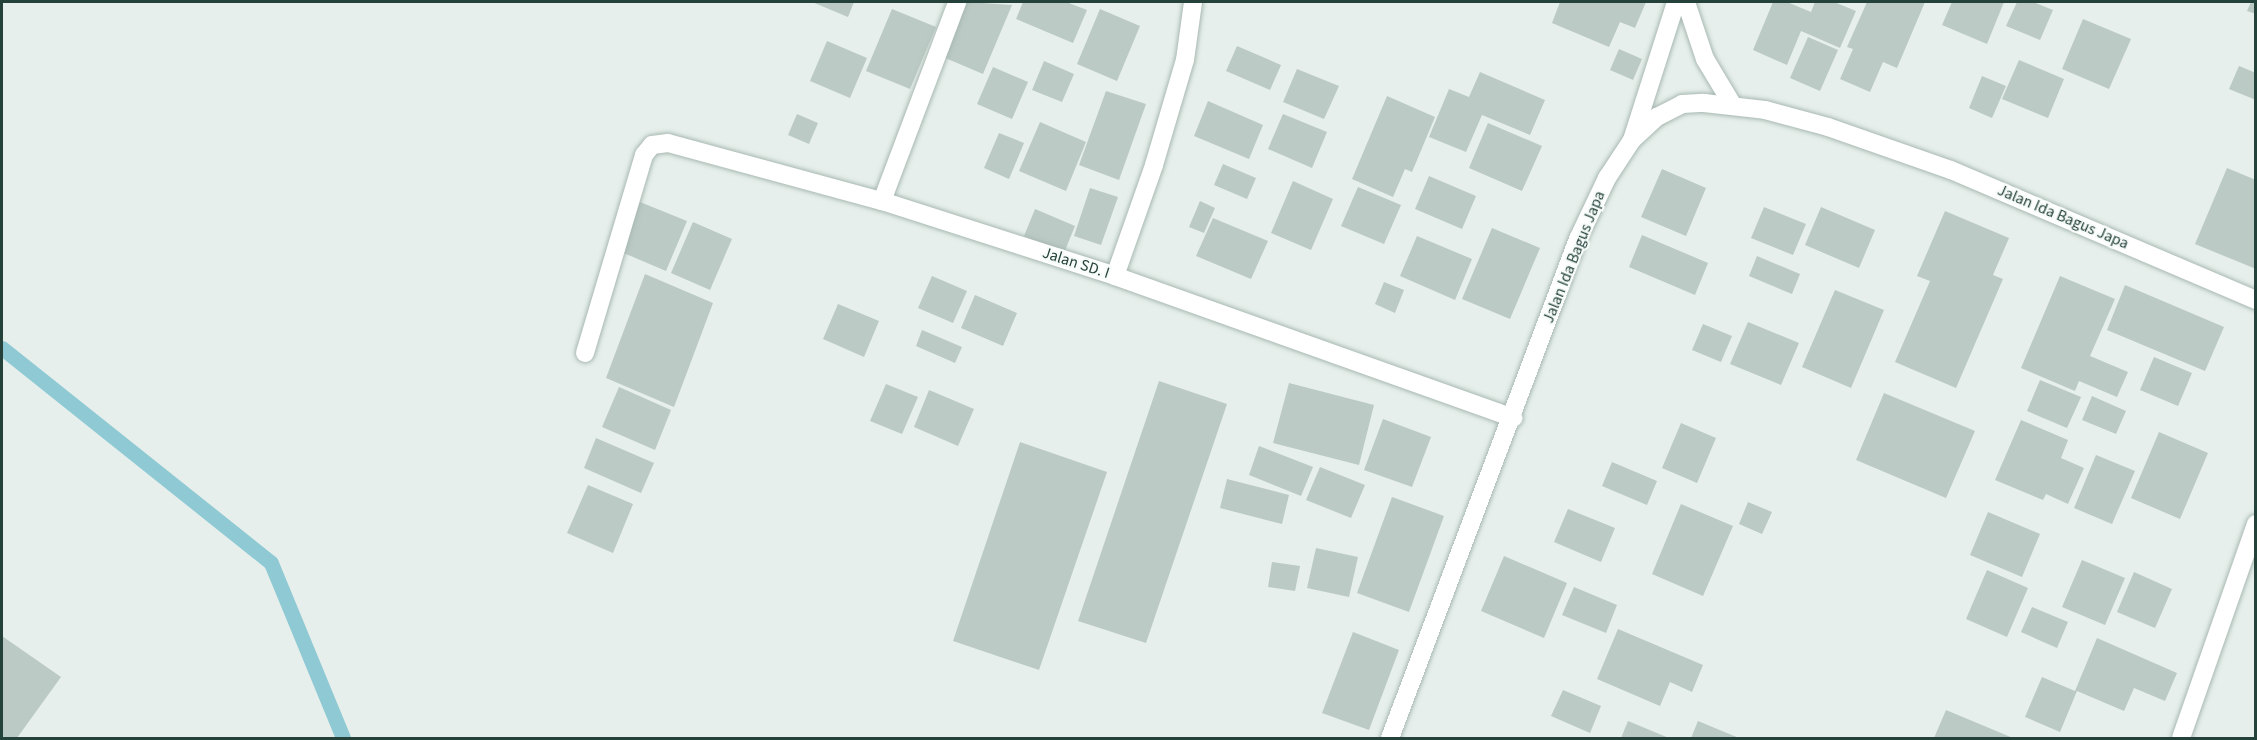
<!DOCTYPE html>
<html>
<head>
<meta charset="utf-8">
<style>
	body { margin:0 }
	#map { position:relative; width:2257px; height:740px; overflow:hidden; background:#e6efeb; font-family:"Source Sans 3",sans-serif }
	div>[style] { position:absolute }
	.stream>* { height:15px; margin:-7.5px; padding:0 7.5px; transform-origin:7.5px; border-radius:7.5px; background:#8ec9d4 }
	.building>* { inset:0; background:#bbcac4 }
	.roads { filter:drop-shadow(0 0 2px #a8b8b2) drop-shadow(0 0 2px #a8b8b2) }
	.street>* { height:18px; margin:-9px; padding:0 9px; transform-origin:9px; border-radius:9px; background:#fff }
	.secondary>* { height:18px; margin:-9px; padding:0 9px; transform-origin:9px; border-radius:9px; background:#fff }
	span { translate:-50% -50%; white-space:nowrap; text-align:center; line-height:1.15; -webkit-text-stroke:4.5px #f7fbf9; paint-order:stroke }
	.street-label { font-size:16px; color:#24423a }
	.frame { position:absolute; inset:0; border:3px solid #24423a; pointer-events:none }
</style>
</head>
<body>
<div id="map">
	<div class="stream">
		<i style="left:2px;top:348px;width:344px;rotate:38.6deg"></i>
		<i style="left:271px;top:563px;width:189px;rotate:67.6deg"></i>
	</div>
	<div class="building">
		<i style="clip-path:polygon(812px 2px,854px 2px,848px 17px)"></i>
		<i style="clip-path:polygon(967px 2px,1012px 5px,983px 74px,943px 57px)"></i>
		<i style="clip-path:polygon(1023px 2px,1066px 2px,1087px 10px,1073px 43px,1016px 19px)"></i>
		<i style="clip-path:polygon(1560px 2px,1646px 2px,1635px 28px,1620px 22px,1609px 47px,1552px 23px)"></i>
		<i style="clip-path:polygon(1773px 2px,1787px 2px,1811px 12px,1815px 2px,1834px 2px,1856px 11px,1840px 48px,1801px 31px,1787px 65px,1753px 50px)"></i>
		<i style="clip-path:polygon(1867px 2px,1925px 2px,1897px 68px,1883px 62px,1870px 92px,1840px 79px,1853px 49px,1847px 47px)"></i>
		<i style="clip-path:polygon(1952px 2px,2004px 2px,1987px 44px,1942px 25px)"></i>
		<i style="clip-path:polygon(2017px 2px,2033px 2px,2053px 10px,2040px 40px,2006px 26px)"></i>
		<i style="clip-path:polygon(2251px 2px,2256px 2px,2256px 14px,2247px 11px)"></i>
		<i style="clip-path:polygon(892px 9px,936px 27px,910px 89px,866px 71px)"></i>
		<i style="clip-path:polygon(1100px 9px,1140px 26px,1117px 81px,1077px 64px)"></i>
		<i style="clip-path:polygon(2083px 19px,2131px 39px,2109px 89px,2062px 69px)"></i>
		<i style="clip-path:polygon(1808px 37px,1838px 50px,1820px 91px,1790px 78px)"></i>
		<i style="clip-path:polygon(827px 41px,867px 58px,850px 98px,810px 81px)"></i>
		<i style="clip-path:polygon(1237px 46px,1281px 65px,1270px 90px,1226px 71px)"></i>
		<i style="clip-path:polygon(1619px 49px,1642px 59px,1633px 80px,1610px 70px)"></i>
		<i style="clip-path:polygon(2019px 60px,2064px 79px,2048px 118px,2002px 99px)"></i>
		<i style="clip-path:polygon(1044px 61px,1074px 74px,1062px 102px,1032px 90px)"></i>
		<i style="clip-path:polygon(2239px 66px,2256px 73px,2256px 100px,2229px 89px)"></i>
		<i style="clip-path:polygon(993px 67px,1028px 82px,1012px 119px,977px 104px)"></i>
		<i style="clip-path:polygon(1297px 69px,1339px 86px,1324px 119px,1283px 102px)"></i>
		<i style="clip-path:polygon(1480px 72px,1545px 100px,1530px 135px,1482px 115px,1466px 152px,1429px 137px,1449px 89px,1469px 97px)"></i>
		<i style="clip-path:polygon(1982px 76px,2006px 86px,1992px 118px,1969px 108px)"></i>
		<i style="clip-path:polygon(1106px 91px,1146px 104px,1119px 180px,1079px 165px)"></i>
		<i style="clip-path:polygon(1387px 96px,1435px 117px,1412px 172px,1405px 169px,1393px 197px,1352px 179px)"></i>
		<i style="clip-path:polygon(1208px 101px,1263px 125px,1249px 159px,1194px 136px)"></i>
		<i style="clip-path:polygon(797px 114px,818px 123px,809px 144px,788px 135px)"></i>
		<i style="clip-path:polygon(1283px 114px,1327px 132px,1312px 168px,1268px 149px)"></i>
		<i style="clip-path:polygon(1040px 122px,1086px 142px,1066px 191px,1019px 171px)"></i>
		<i style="clip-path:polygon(1488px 123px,1542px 146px,1522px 191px,1469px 168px)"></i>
		<i style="clip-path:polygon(999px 133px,1024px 143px,1009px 179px,984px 168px)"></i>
		<i style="clip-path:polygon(1223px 164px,1256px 178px,1247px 199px,1214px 185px)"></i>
		<i style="clip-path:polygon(2227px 168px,2256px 180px,2256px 269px,2195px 244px)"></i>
		<i style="clip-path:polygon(1662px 169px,1706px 188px,1686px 236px,1641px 217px)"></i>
		<i style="clip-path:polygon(1429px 176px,1476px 196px,1462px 229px,1415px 209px)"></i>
		<i style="clip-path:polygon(1293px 181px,1333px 199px,1311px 250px,1271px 233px)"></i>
		<i style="clip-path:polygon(1358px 187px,1401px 205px,1384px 244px,1341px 226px)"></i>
		<i style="clip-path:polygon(1090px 188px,1118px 197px,1101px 245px,1074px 236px)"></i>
		<i style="clip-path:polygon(1200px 201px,1215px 208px,1204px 233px,1189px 227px)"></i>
		<i style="clip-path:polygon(640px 202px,687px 221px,666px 271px,619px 251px)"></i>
		<i style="clip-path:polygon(1764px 207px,1806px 224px,1793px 255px,1751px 238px)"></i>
		<i style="clip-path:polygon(1821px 207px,1875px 230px,1859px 268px,1805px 245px)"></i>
		<i style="clip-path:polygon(1035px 209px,1075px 226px,1064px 253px,1024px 236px)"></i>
		<i style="clip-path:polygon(1945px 211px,2009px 238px,1993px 275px,2003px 279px,1956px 388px,1895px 362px,1930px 281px,1917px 276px)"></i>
		<i style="clip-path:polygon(1213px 218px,1268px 241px,1251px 279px,1196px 256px)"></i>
		<i style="clip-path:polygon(693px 222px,732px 239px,710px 290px,671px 273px)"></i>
		<i style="clip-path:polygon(1492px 228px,1540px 248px,1510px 319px,1462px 299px)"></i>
		<i style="clip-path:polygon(1642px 235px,1708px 263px,1695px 295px,1629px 267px)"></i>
		<i style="clip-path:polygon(1417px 236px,1472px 259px,1455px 300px,1400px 276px)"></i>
		<i style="clip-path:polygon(1757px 256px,1800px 274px,1792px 294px,1749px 276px)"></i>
		<i style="clip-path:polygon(645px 274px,713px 303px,674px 407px,606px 378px)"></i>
		<i style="clip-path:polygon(932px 276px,967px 291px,953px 323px,918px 308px)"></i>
		<i style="clip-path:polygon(2060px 276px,2115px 299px,2090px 356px,2128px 372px,2117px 397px,2079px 381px,2075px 391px,2021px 368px)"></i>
		<i style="clip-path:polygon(1384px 282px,1404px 290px,1395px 313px,1375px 304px)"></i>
		<i style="clip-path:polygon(2125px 285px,2224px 327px,2205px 371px,2107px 330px)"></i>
		<i style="clip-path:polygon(1835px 290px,1884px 310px,1851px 388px,1802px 367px)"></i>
		<i style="clip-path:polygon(975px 295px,1017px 313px,1003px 346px,961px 328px)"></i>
		<i style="clip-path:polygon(838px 304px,879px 321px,864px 357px,823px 339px)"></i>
		<i style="clip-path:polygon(1748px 322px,1799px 343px,1781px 385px,1730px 364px)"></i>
		<i style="clip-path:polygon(1703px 324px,1732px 336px,1721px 362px,1692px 350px)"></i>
		<i style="clip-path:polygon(922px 330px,962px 347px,955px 363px,916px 346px)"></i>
		<i style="clip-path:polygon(2154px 357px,2192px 373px,2178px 406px,2140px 390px)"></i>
		<i style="clip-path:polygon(2040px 380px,2081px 397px,2067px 428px,2027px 411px)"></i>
		<i style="clip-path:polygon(1159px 381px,1227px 404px,1146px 643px,1078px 621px)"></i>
		<i style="clip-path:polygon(1289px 383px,1374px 405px,1359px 465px,1273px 443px)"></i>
		<i style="clip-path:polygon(886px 384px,918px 397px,902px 434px,870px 421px)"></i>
		<i style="clip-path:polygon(619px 387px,671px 410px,655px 450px,602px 427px)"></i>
		<i style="clip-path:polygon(929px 390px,974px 409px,958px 446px,914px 427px)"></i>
		<i style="clip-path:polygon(1884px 393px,1975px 431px,1946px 498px,1856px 460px)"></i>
		<i style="clip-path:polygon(2092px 396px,2126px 411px,2116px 434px,2082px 420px)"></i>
		<i style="clip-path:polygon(1383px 419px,1431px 437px,1412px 487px,1364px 470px)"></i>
		<i style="clip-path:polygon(2021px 420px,2068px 440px,2061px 458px,2084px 468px,2068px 504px,2046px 494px,2043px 500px,1995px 480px)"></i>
		<i style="clip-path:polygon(1681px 423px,1716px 438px,1697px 483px,1662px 468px)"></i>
		<i style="clip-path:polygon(2159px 432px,2208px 453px,2180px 519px,2131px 498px)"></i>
		<i style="clip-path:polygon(596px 438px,654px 463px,641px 493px,584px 468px)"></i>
		<i style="clip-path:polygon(1020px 442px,1107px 472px,1039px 670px,953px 641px)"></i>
		<i style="clip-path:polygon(1259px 446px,1313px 467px,1301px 496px,1249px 475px)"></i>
		<i style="clip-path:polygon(2096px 455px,2135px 471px,2112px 524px,2074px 508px)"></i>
		<i style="clip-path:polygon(1612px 462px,1657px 481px,1647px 505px,1602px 486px)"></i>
		<i style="clip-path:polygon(1320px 467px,1365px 485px,1351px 518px,1306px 500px)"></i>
		<i style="clip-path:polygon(1227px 479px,1289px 495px,1282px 524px,1220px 508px)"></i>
		<i style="clip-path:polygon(588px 485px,633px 504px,613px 553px,567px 533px)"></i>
		<i style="clip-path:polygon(1392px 497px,1444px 516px,1409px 612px,1357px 593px)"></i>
		<i style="clip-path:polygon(1748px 502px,1772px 512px,1762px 534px,1739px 524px)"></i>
		<i style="clip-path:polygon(1681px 504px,1733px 526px,1703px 596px,1652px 574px)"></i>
		<i style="clip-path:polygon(1568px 509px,1615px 528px,1601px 562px,1554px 542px)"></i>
		<i style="clip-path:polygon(1988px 512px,2040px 534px,2022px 577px,1970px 555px)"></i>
		<i style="clip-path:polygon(1316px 548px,1358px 557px,1349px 597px,1307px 588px)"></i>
		<i style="clip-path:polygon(1504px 556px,1567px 583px,1544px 638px,1481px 611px)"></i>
		<i style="clip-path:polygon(2082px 560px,2125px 578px,2105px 625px,2062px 607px)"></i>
		<i style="clip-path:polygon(1272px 562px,1300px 566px,1295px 591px,1268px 587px)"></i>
		<i style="clip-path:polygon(1987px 570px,2028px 588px,2007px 637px,1966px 619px)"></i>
		<i style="clip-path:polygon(2134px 572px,2172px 589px,2155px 628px,2117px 612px)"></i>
		<i style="clip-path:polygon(1574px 587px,1617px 605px,1606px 633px,1562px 615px)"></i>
		<i style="clip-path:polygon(2032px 607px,2068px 622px,2057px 648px,2021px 632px)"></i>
		<i style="clip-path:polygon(1618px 629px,1703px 665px,1692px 692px,1670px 682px,1660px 706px,1597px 679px)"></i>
		<i style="clip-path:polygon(1353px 632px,1399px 650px,1369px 730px,1322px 713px)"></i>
		<i style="clip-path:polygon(2px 636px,61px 677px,17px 738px,2px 738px)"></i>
		<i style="clip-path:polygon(2097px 638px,2177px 673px,2165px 701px,2134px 688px,2124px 711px,2077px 691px,2060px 732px,2025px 717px,2042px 677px,2075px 691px)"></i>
		<i style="clip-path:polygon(1563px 690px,1601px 706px,1590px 733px,1551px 716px)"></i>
		<i style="clip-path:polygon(1946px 710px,2013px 738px,1934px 738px)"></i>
		<i style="clip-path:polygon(1628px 721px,1669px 738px,1621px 738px)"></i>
		<i style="clip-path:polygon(1698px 721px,1739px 738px,1691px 738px)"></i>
	</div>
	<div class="roads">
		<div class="street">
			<i style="left:1686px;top:2px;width:60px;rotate:71.6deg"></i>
			<i style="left:1705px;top:59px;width:52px;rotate:59deg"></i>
			<i style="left:1632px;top:140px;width:145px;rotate:-72.3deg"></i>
			<i style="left:882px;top:201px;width:213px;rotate:-69.3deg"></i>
			<i style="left:1115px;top:276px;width:118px;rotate:-70.6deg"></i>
			<i style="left:1154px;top:165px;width:109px;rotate:-73.6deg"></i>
			<i style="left:1185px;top:60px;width:59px;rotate:-82.1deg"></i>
			<i style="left:585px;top:353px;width:207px;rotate:-73.4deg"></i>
			<i style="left:644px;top:155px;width:13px;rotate:-51deg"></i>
			<i style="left:652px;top:145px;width:16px;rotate:-7deg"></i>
			<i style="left:668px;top:143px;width:222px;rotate:15.2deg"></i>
			<i style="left:882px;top:201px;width:245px;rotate:17.8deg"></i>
			<i style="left:1115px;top:276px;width:423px;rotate:19.6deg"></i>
			<i style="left:2181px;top:738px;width:227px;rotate:-70.7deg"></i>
		</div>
		<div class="secondary">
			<i style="left:1390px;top:738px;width:533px;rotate:-69.36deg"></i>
			<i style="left:1578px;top:239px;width:68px;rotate:-64.6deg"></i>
			<i style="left:1607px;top:178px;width:45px;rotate:-56.7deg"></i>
			<i style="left:1632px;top:140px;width:34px;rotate:-43deg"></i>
			<i style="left:1657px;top:117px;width:28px;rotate:-27deg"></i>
			<i style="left:1682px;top:104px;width:22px;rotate:-3deg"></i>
			<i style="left:1704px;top:103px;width:61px;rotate:6.5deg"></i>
			<i style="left:1765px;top:110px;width:65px;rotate:15.1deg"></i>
			<i style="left:1828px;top:127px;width:130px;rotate:19.3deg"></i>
			<i style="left:1951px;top:170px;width:332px;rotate:23.1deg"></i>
		</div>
	</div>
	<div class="street-label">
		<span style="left:2063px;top:217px;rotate:23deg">Jalan Ida Bagus Japa</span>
		<span style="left:1574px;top:257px;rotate:-68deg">Jalan Ida Bagus Japa</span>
		<span style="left:1076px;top:263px;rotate:18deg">Jalan SD. I</span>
	</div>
	<div class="frame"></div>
</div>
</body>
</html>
